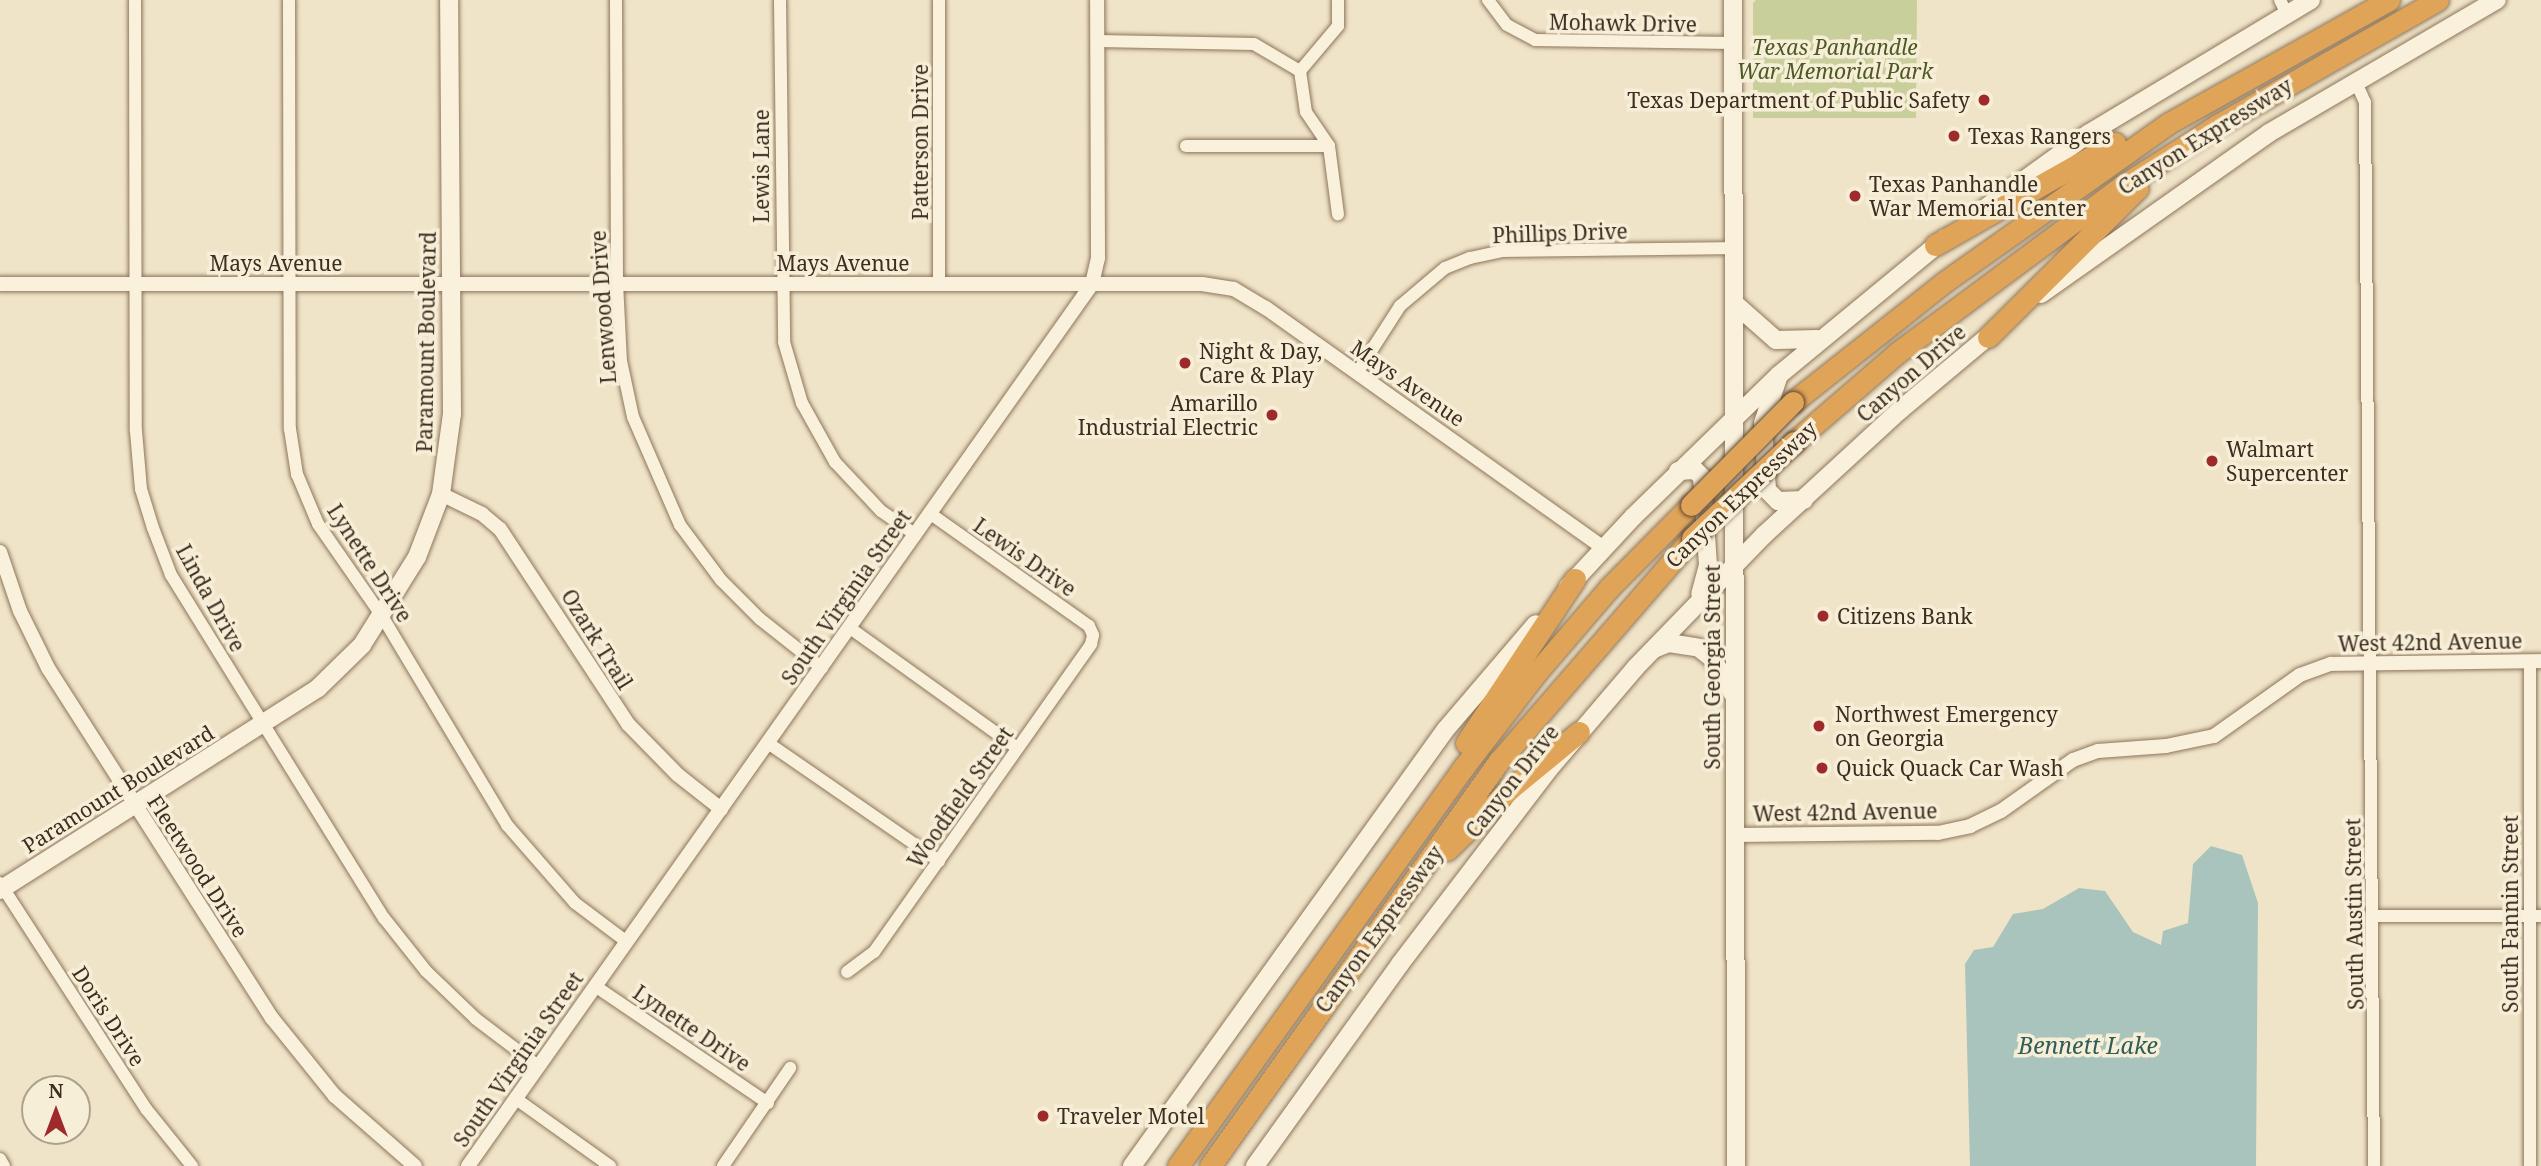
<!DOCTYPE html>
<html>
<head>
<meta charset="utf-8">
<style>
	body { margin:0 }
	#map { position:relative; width:2541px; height:1166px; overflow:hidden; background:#f0e4c8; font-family:"Noto Serif",serif }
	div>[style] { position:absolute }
	.green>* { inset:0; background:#c9cf9b }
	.water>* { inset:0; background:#a9c4bc }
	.roads { filter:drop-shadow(0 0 2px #8d765c) drop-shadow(0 0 2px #8d765c) }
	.minor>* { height:12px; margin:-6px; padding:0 6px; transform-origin:6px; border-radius:6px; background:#faf1dc }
	.tertiary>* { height:14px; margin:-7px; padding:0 7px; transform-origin:7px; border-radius:7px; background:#faf1dc }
	.secondary>* { height:18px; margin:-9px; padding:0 9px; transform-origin:9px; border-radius:9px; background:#faf1dc }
	.motorway>* { height:21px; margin:-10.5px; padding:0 10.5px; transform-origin:10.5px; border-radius:10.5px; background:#e0a458 }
	.bridges { filter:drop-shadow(0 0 2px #5b4430) drop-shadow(0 0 2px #5b4430) }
	.motorway-bridge>* { height:21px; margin:-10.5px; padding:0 10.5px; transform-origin:10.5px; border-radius:10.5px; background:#e0a458 }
	.dots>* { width:19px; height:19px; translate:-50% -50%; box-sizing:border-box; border:4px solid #f7eed8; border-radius:50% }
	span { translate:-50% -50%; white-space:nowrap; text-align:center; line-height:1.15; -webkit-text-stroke:7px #f7eed8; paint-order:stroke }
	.street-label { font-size:21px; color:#3d2e20 }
	.park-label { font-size:21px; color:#4d5a26; font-style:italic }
	.poi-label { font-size:21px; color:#3d2e20 }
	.right { translate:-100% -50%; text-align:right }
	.left { translate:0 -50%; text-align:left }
	.water-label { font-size:23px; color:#2f5d5a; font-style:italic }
	.north { position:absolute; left:21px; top:1075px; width:70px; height:70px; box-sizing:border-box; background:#f7eed8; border:2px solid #ada18e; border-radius:50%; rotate:0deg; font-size:19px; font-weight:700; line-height:28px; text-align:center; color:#3d2e20 }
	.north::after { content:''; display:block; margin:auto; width:24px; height:32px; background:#9e2a2b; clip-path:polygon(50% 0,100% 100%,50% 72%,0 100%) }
</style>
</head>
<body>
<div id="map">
	<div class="green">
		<i style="clip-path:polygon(1756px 0,1917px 0,1916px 118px,1753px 118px,1753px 3px)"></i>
	</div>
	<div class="water">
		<i style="clip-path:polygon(2211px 846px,2242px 855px,2258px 903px,2256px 1166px,1970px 1166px,1965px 964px,1974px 950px,1993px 947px,2013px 914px,2043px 909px,2079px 888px,2105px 891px,2133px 932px,2161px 945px,2163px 931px,2188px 923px,2193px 864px)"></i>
	</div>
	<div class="roads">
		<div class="minor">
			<i style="left:135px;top:0;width:431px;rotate:89.9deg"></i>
			<i style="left:136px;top:431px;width:58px;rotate:85.1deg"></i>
			<i style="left:141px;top:489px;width:41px;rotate:72.9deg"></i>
			<i style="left:153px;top:528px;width:50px;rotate:69deg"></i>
			<i style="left:171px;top:575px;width:404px;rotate:58.2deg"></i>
			<i style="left:384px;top:918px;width:68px;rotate:51.6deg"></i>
			<i style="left:426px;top:971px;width:69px;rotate:43.8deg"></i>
			<i style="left:476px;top:1019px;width:78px;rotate:37.2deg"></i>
			<i style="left:289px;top:0;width:429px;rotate:89.9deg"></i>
			<i style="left:290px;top:429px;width:46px;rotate:81.2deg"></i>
			<i style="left:297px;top:474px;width:54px;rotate:67.2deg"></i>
			<i style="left:318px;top:524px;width:112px;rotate:55.2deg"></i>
			<i style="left:382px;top:616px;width:244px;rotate:59.1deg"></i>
			<i style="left:507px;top:825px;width:103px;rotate:48.9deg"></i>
			<i style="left:575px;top:903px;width:65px;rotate:36.9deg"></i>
			<i style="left:616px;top:0;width:283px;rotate:89.8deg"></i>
			<i style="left:617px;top:283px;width:78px;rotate:87.1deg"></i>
			<i style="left:621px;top:361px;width:57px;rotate:77.9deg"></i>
			<i style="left:633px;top:417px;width:118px;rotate:66.5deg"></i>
			<i style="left:680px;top:525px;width:69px;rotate:53.3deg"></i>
			<i style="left:721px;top:580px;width:55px;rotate:45deg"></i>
			<i style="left:760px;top:619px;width:79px;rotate:38.3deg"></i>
			<i style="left:780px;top:0;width:342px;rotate:89.3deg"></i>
			<i style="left:784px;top:342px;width:64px;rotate:73.6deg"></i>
			<i style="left:802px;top:403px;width:68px;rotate:60.8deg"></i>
			<i style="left:835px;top:462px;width:67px;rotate:46.8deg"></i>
			<i style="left:881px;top:511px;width:42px;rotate:34.4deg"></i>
			<i style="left:939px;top:0;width:284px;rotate:90deg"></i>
			<i style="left:1488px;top:0;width:31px;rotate:53deg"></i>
			<i style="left:1507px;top:25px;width:32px;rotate:28deg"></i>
			<i style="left:1535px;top:40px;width:198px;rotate:0.9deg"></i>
			<i style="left:2280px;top:0;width:16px;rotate:63deg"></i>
			<i style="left:1098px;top:41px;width:156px;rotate:1.1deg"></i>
			<i style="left:1254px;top:44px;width:53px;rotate:30.4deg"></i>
			<i style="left:1300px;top:71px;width:59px;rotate:-49.8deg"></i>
			<i style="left:1338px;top:26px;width:26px;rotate:-90deg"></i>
			<i style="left:1300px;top:71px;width:41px;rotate:81.7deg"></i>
			<i style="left:1306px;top:112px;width:41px;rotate:55.9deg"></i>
			<i style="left:1329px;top:146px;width:69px;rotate:82.5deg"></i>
			<i style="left:2355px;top:80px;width:24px;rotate:66deg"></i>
			<i style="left:2365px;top:102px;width:1064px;rotate:89.52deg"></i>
			<i style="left:1186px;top:146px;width:143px"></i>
			<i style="left:1357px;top:373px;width:80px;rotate:-57.3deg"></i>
			<i style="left:1400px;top:306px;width:59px;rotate:-40.2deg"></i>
			<i style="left:1445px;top:268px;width:27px;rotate:-22deg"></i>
			<i style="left:1470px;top:258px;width:35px;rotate:-12deg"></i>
			<i style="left:1504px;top:251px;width:230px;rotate:-0.7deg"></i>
			<i style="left:850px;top:628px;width:206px;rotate:35.7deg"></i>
			<i style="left:2530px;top:661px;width:505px;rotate:90deg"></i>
			<i style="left:768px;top:743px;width:208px;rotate:34.6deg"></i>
			<i style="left:0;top:883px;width:270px;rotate:57.1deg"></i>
			<i style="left:147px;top:1110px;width:72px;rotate:51.2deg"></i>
			<i style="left:2373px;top:916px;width:168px"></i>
			<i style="left:847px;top:972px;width:34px;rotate:-37deg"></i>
			<i style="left:874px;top:952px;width:377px;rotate:-54.8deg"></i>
			<i style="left:1091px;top:644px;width:9px;rotate:-77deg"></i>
			<i style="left:1093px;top:635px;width:10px;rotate:-114deg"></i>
			<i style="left:1089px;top:626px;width:194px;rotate:-144.7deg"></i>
			<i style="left:595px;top:986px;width:209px;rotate:34.1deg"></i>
			<i style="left:515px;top:1098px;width:117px;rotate:35.6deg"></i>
			<i style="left:0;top:1159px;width:8px;rotate:60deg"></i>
			<i style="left:723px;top:1166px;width:119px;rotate:-55.6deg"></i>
		</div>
		<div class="tertiary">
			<i style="left:0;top:284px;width:1202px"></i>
			<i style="left:1202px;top:284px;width:32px;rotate:9deg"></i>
			<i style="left:1234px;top:289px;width:37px;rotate:31deg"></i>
			<i style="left:1266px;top:308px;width:415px;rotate:35.4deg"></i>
			<i style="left:441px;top:494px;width:46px;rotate:26deg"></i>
			<i style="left:482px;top:514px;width:23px;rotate:40deg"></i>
			<i style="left:500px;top:529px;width:233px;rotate:56.7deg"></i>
			<i style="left:628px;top:724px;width:71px;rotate:45.6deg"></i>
			<i style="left:678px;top:775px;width:55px;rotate:38.3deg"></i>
			<i style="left:0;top:552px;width:62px;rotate:71.3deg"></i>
			<i style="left:20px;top:611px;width:64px;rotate:63.8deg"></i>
			<i style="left:48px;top:668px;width:416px;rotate:57.4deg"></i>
			<i style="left:272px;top:1018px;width:100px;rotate:51.1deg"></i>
			<i style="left:335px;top:1096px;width:106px;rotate:41.2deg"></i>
			<i style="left:1735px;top:835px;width:203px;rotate:-0.6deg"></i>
			<i style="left:1938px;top:833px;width:33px;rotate:-12deg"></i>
			<i style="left:1970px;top:826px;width:34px;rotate:-26deg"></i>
			<i style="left:2001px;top:811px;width:88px;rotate:-35.3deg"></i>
			<i style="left:2073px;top:760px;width:27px;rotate:-20deg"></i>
			<i style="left:2098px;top:751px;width:68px;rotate:-4.2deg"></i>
			<i style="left:2166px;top:746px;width:49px;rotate:-11.8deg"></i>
			<i style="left:2214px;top:736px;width:105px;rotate:-35.3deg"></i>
			<i style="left:2300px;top:675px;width:33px;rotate:-20deg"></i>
			<i style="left:2331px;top:664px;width:210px;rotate:-0.8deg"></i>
			<i style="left:468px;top:1166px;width:1080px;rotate:-54.72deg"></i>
			<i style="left:1092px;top:284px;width:27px;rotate:-77deg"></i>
			<i style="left:1098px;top:258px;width:258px;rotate:-90.2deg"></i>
		</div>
		<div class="secondary">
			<i style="left:1733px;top:0;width:1166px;rotate:89.85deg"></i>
			<i style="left:1984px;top:209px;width:128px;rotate:-35.8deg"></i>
			<i style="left:2088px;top:134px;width:260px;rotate:-31deg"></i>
			<i style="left:2041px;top:294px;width:279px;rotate:-35.2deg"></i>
			<i style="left:2269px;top:133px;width:264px;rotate:-30.3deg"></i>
			<i style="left:1734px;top:303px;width:56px;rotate:41.4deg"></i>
			<i style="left:1776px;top:340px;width:41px;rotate:-1.4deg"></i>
			<i style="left:1778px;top:378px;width:47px;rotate:108.4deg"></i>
			<i style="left:1763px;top:423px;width:67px;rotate:86.6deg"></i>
			<i style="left:1767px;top:490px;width:16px;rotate:45deg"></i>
			<i style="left:1778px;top:501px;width:26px;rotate:-2deg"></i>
			<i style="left:1678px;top:471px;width:17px;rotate:-3deg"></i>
			<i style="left:1695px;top:470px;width:10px;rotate:45deg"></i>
			<i style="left:1702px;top:477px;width:88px;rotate:86.1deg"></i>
			<i style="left:1708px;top:565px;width:30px;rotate:105deg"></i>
			<i style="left:1568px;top:587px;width:96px;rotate:-47.1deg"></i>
			<i style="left:1633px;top:517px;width:204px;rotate:-44.2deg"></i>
			<i style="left:1779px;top:375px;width:215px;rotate:-39.5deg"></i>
			<i style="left:1654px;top:649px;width:16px;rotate:-22deg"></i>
			<i style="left:1669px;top:643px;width:30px;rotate:9deg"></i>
			<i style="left:1699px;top:648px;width:16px;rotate:38deg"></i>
			<i style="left:1712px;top:658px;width:42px;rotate:59.7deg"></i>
			<i style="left:0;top:890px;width:377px;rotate:-32.4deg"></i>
			<i style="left:318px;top:688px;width:62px;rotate:-44.3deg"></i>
			<i style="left:362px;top:645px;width:104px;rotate:-58deg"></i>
			<i style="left:417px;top:557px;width:67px;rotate:-69.1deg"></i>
			<i style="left:441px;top:494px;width:81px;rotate:-82.2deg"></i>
			<i style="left:452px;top:414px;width:414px;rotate:-90.4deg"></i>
			<i style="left:1132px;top:1166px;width:538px;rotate:-54.3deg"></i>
			<i style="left:1446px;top:729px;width:138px;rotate:-49.4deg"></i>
			<i style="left:1255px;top:1166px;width:249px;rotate:-54.3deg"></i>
			<i style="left:1400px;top:964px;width:245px;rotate:-52.6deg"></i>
			<i style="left:1549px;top:769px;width:134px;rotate:-49.5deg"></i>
			<i style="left:1636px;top:667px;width:184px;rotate:-45.9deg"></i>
			<i style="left:1764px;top:535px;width:183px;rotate:-42.6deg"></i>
			<i style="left:1899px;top:411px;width:128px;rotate:-39.9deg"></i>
		</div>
		<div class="motorway">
			<i style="left:1935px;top:245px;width:207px;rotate:-29.5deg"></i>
			<i style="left:1988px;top:337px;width:211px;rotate:-44.8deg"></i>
			<i style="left:1793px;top:402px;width:191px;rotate:-38.4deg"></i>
			<i style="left:1943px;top:283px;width:277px;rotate:-35.3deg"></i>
			<i style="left:2169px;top:123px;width:252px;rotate:-29.2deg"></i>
			<i style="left:1794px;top:442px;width:136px;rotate:-40.8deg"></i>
			<i style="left:1897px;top:353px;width:280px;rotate:-36.6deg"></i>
			<i style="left:2122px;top:186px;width:112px;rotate:-32.6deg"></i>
			<i style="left:2216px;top:126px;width:255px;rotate:-29.6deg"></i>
			<i style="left:1466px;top:743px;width:197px;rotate:-56.4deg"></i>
			<i style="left:1447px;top:850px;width:89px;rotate:-44.1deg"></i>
			<i style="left:1511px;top:788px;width:88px;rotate:-39.5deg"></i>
			<i style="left:1178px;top:1166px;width:490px;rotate:-54.4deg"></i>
			<i style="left:1463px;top:768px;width:121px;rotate:-52.4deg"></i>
			<i style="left:1537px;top:672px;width:111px;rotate:-49.4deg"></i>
			<i style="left:1609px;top:588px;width:117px;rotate:-45.3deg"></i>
			<i style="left:1210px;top:1166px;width:498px;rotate:-54.5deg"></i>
			<i style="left:1499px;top:761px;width:295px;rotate:-49.1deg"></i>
		</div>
	</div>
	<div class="bridges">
		<div class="motorway-bridge">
			<i style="left:1691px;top:505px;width:145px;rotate:-45.3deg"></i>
			<i style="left:1692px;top:538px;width:140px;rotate:-43.3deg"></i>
		</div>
	</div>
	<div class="dots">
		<i style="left:1984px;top:100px;background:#9e2a2b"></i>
		<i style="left:1954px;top:136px;background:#9e2a2b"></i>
		<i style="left:1855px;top:196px;background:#9e2a2b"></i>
		<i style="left:1185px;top:363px;background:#9e2a2b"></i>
		<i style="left:1272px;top:415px;background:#9e2a2b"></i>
		<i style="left:2212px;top:461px;background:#9e2a2b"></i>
		<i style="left:1823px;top:616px;background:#9e2a2b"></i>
		<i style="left:1819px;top:726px;background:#9e2a2b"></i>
		<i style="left:1822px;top:768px;background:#9e2a2b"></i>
		<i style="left:1043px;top:1116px;background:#9e2a2b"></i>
	</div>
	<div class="street-label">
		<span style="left:1623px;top:23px;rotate:1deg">Mohawk Drive</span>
		<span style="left:2205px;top:136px;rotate:-32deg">Canyon Expressway</span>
		<span style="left:920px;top:142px;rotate:-90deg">Patterson Drive</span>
		<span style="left:761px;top:166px;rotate:-90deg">Lewis Lane</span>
		<span style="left:1560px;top:233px;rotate:-2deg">Phillips Drive</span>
		<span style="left:276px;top:263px">Mays Avenue</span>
		<span style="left:843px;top:263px">Mays Avenue</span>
		<span style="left:603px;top:307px;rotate:-94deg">Lenwood Drive</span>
		<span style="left:426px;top:342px;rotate:-89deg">Paramount Boulevard</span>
		<span style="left:1911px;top:373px;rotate:-41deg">Canyon Drive</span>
		<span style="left:1408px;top:383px;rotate:35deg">Mays Avenue</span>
		<span style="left:1741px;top:494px;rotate:-44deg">Canyon Expressway</span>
		<span style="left:1025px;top:557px;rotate:35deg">Lewis Drive</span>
		<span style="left:370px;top:563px;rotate:57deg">Lynette Drive</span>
		<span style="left:846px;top:597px;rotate:-55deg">South Virginia Street</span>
		<span style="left:211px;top:598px;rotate:61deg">Linda Drive</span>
		<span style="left:597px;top:639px;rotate:58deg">Ozark Trail</span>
		<span style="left:2430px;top:642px;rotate:-1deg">West 42nd Avenue</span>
		<span style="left:1712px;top:667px;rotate:-90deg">South Georgia Street</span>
		<span style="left:1512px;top:781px;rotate:-52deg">Canyon Drive</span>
		<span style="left:118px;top:789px;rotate:-32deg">Paramount Boulevard</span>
		<span style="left:960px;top:797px;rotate:-55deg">Woodfield Street</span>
		<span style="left:1845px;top:812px;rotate:-1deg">West 42nd Avenue</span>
		<span style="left:198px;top:866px;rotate:57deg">Fleetwood Drive</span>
		<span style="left:2354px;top:914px;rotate:-91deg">South Austin Street</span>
		<span style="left:2510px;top:914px;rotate:-90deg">South Fannin Street</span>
		<span style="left:1379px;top:929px;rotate:-54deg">Canyon Expressway</span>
		<span style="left:109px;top:1016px;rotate:57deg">Doris Drive</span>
		<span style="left:692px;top:1028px;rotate:34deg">Lynette Drive</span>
		<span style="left:518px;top:1059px;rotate:-55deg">South Virginia Street</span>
	</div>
	<div class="park-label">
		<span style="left:1835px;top:59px">Texas Panhandle<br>War Memorial Park</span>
	</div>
	<div class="poi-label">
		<span class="right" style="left:1970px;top:100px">Texas Department of Public Safety</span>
		<span class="left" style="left:1968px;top:136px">Texas Rangers</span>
		<span class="left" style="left:1869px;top:196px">Texas Panhandle<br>War Memorial Center</span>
		<span class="left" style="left:1199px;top:363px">Night &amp; Day,<br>Care &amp; Play</span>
		<span class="right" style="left:1258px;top:415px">Amarillo<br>Industrial Electric</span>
		<span class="left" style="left:2226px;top:461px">Walmart<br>Supercenter</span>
		<span class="left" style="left:1837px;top:616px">Citizens Bank</span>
		<span class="left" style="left:1835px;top:726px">Northwest Emergency<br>on Georgia</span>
		<span class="left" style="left:1836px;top:768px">Quick Quack Car Wash</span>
		<span class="left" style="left:1057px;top:1116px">Traveler Motel</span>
	</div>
	<div class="water-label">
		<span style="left:2088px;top:1045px">Bennett Lake</span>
	</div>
	<div class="north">N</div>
</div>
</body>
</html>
